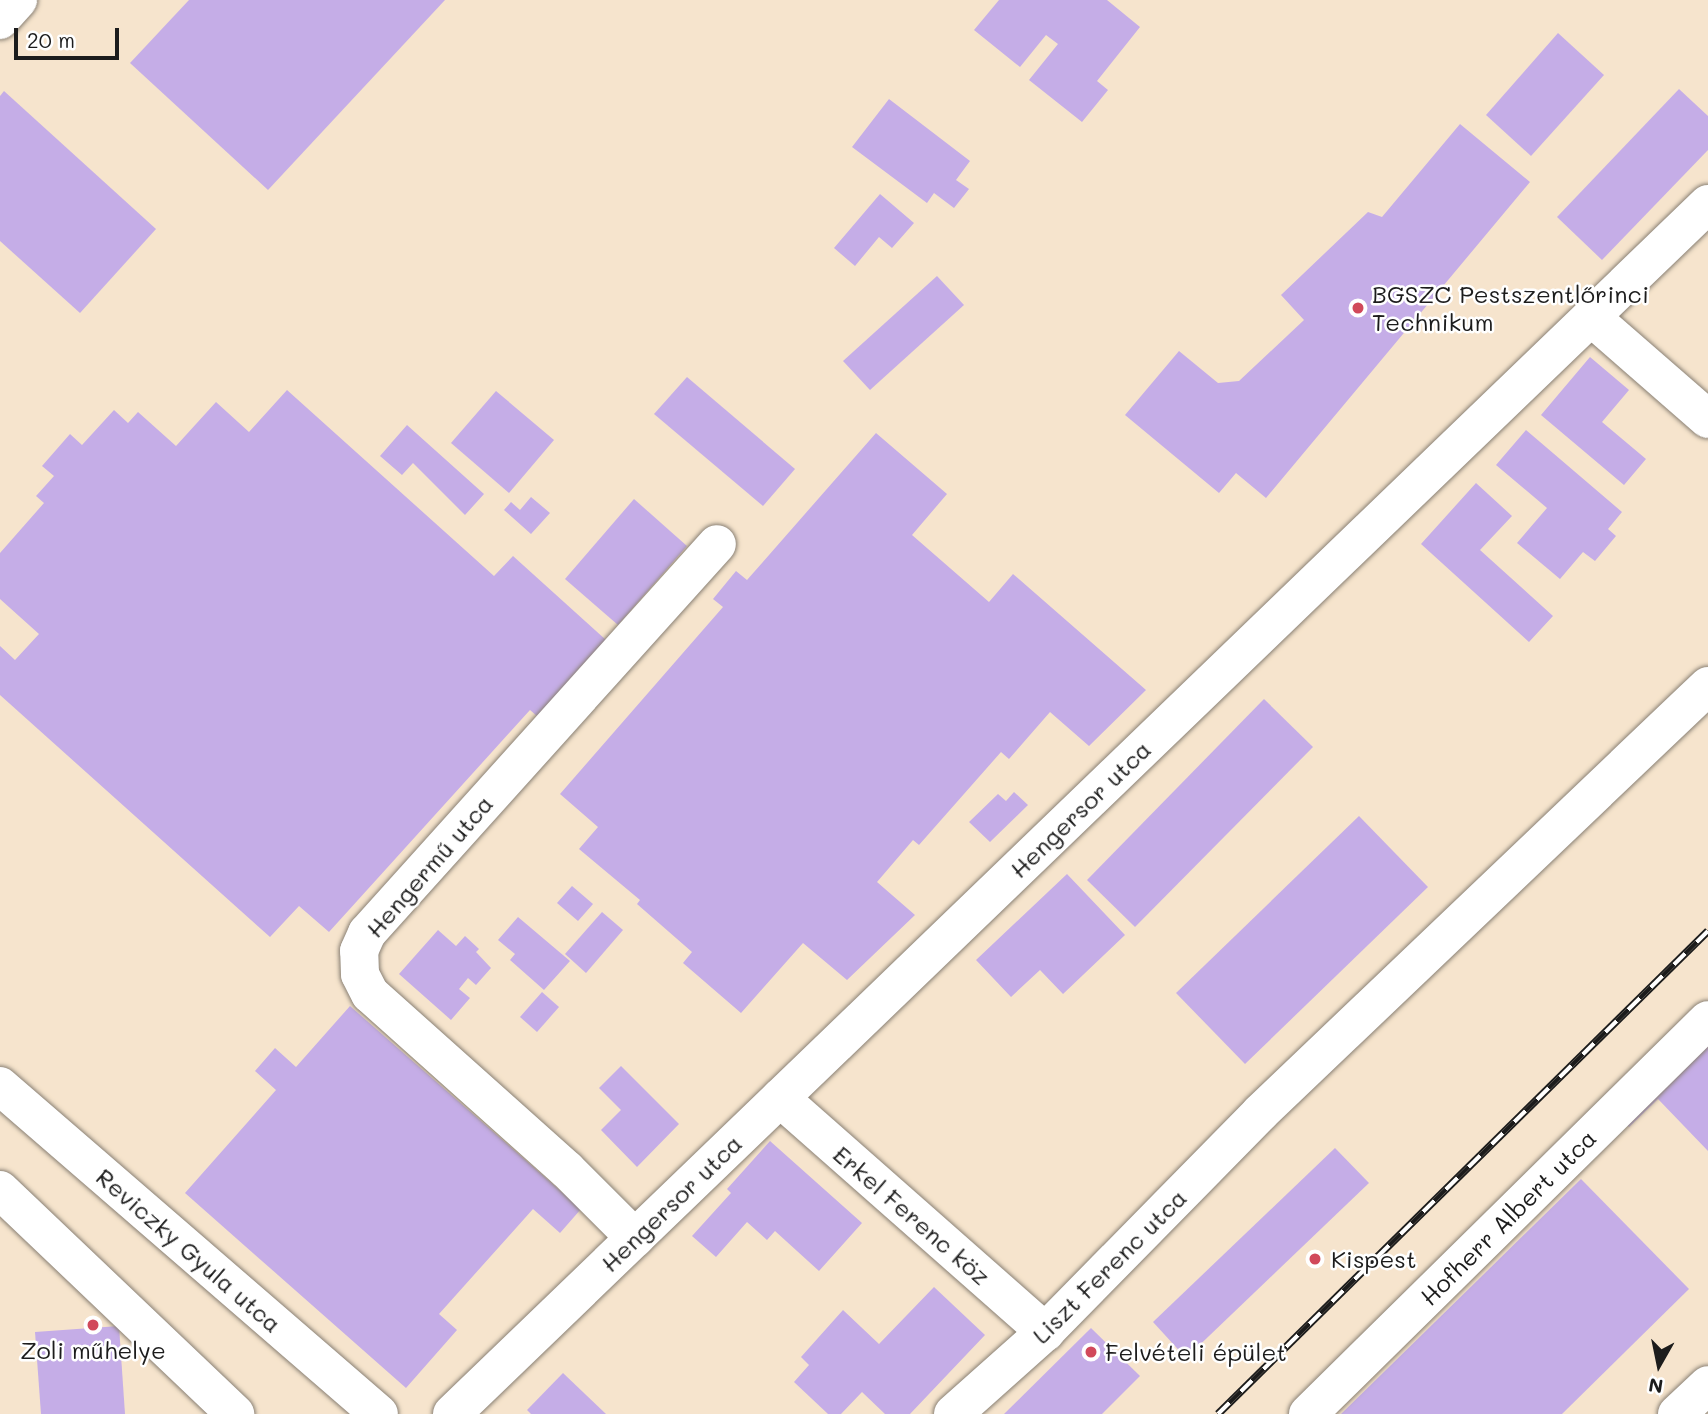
<!DOCTYPE html>
<html>
<head>
<meta charset="utf-8">
<style>
	body { margin:0 }
	#map { position:relative; width:1708px; height:1414px; overflow:hidden; background:#f6e4cd; font-family:Mali,sans-serif }
	div>[style] { position:absolute }
	.building>* { inset:0; background:#c5ade7 }
	.roads { filter:drop-shadow(0 0 2px #898074) drop-shadow(0 0 2px #898074) }
	.minor>* { height:38px; margin:-19px; padding:0 19px; transform-origin:19px; border-radius:19px; background:#fff }
	.rail>* { height:8px; margin-top:-4px; transform-origin:0; background:repeating-linear-gradient(90deg,#fff 0 16px,#1c1c1c 0 32px); box-sizing:border-box; border-block:2px solid #1c1c1c }
	.dots>* { width:19px; height:19px; translate:-50% -50%; box-sizing:border-box; border:4px solid #fff; border-radius:50% }
	span { translate:-50% -50%; white-space:nowrap; text-align:center; line-height:1.15; -webkit-text-stroke:5px #fff; paint-order:stroke }
	.poi-label { font-size:24px; color:#1c1c1c }
	.left { translate:0 -50%; text-align:left }
	.street-label { font-size:24px; color:#1c1c1c }
	.north { position:absolute; left:1624px; top:1330px; width:70px; height:70px; -webkit-text-stroke:5px #fff; paint-order:stroke; rotate:189deg; font-size:19px; font-weight:700; line-height:28px; text-align:center; color:#1c1c1c }
	.north::after { content:''; display:block; margin:auto; width:24px; height:32px; background:#1c1c1c; clip-path:polygon(50% 0,100% 100%,50% 72%,0 100%) }
	.scale { position:absolute; left:14px; top:28px; width:105px; height:32px; box-sizing:border-box; border:4px solid #1c1c1c; border-top:0; padding-left:9px; font-size:21px; line-height:24px; white-space:nowrap; color:#1c1c1c; -webkit-text-stroke:5px #fff; paint-order:stroke }
</style>
</head>
<body>
<div id="map">
	<div class="building">
		<i style="clip-path:polygon(189px 0,445px 0,268px 190px,130px 63px)"></i>
		<i style="clip-path:polygon(999px 0,1107px 0,1140px 27px,1097px 81px,1108px 90px,1082px 122px,1029px 80px,1058px 44px,1046px 35px,1020px 67px,974px 30px)"></i>
		<i style="clip-path:polygon(1558px 33px,1604px 75px,1531px 156px,1486px 115px)"></i>
		<i style="clip-path:polygon(1679px 89px,1708px 116px,1708px 150px,1602px 260px,1557px 217px)"></i>
		<i style="clip-path:polygon(4px 91px,156px 229px,80px 313px,0 241px,0 96px)"></i>
		<i style="clip-path:polygon(889px 99px,970px 161px,956px 180px,969px 189px,954px 208px,934px 193px,927px 203px,852px 147px)"></i>
		<i style="clip-path:polygon(1460px 124px,1530px 182px,1266px 498px,1236px 473px,1219px 493px,1125px 415px,1179px 351px,1218px 383px,1239px 381px,1304px 320px,1281px 295px,1368px 212px,1382px 217px)"></i>
		<i style="clip-path:polygon(880px 194px,914px 223px,892px 248px,879px 237px,855px 266px,834px 248px)"></i>
		<i style="clip-path:polygon(937px 276px,964px 305px,870px 390px,843px 361px)"></i>
		<i style="clip-path:polygon(1590px 357px,1629px 390px,1602px 422px,1646px 459px,1624px 485px,1541px 415px)"></i>
		<i style="clip-path:polygon(687px 377px,795px 469px,763px 506px,654px 414px)"></i>
		<i style="clip-path:polygon(287px 390px,494px 576px,513px 556px,606px 640px,538px 717px,530px 710px,329px 932px,299px 906px,270px 937px,0 695px,0 646px,15px 660px,39px 634px,0 599px,0 553px,44px 503px,36px 496px,54px 476px,42px 466px,70px 434px,82px 445px,114px 410px,128px 423px,138px 412px,176px 446px,216px 402px,249px 432px)"></i>
		<i style="clip-path:polygon(496px 391px,554px 440px,509px 493px,451px 443px)"></i>
		<i style="clip-path:polygon(407px 425px,484px 494px,465px 515px,413px 463px,402px 475px,380px 456px)"></i>
		<i style="clip-path:polygon(1526px 430px,1622px 512px,1608px 529px,1616px 536px,1595px 561px,1583px 552px,1560px 579px,1517px 543px,1547px 508px,1496px 465px)"></i>
		<i style="clip-path:polygon(876px 433px,947px 494px,912px 535px,989px 602px,1013px 574px,1146px 690px,1089px 746px,1050px 712px,1009px 759px,1001px 752px,919px 845px,913px 840px,877px 882px,915px 915px,847px 980px,803px 943px,741px 1013px,683px 963px,692px 952px,637px 904px,640px 900px,579px 849px,598px 827px,560px 794px,723px 607px,713px 599px,736px 571px,747px 580px)"></i>
		<i style="clip-path:polygon(1476px 483px,1512px 516px,1480px 550px,1553px 616px,1529px 642px,1421px 544px)"></i>
		<i style="clip-path:polygon(531px 497px,550px 513px,531px 534px,504px 510px,511px 502px,520px 510px)"></i>
		<i style="clip-path:polygon(634px 499px,687px 546px,618px 625px,565px 579px)"></i>
		<i style="clip-path:polygon(1264px 699px,1313px 747px,1135px 927px,1087px 880px)"></i>
		<i style="clip-path:polygon(1014px 792px,1028px 805px,990px 842px,969px 822px,998px 794px,1006px 801px)"></i>
		<i style="clip-path:polygon(1359px 816px,1428px 887px,1245px 1064px,1176px 993px)"></i>
		<i style="clip-path:polygon(1067px 874px,1125px 935px,1063px 994px,1040px 970px,1011px 997px,976px 960px)"></i>
		<i style="clip-path:polygon(572px 886px,593px 904px,578px 921px,557px 903px)"></i>
		<i style="clip-path:polygon(602px 912px,623px 930px,586px 973px,565px 954px)"></i>
		<i style="clip-path:polygon(518px 917px,570px 961px,544px 990px,510px 960px,515px 954px,498px 940px)"></i>
		<i style="clip-path:polygon(438px 930px,456px 946px,465px 936px,479px 949px,476px 952px,491px 968px,476px 985px,468px 978px,459px 989px,470px 998px,451px 1020px,399px 974px)"></i>
		<i style="clip-path:polygon(542px 992px,559px 1007px,537px 1032px,520px 1017px)"></i>
		<i style="clip-path:polygon(350px 1006px,581px 1209px,560px 1233px,533px 1209px,439px 1314px,457px 1330px,406px 1388px,185px 1193px,276px 1090px,255px 1071px,275px 1048px,296px 1067px)"></i>
		<i style="clip-path:polygon(1708px 1041px,1708px 1151px,1658px 1099px,1629px 1127px,1621px 1119px)"></i>
		<i style="clip-path:polygon(621px 1066px,679px 1124px,637px 1167px,601px 1130px,621px 1110px,599px 1088px)"></i>
		<i style="clip-path:polygon(770px 1141px,862px 1223px,819px 1271px,775px 1231px,767px 1240px,747px 1222px,716px 1257px,692px 1236px,731px 1193px,727px 1189px)"></i>
		<i style="clip-path:polygon(1335px 1148px,1369px 1183px,1186px 1358px,1153px 1322px)"></i>
		<i style="clip-path:polygon(1581px 1179px,1689px 1289px,1562px 1414px,1341px 1414px)"></i>
		<i style="clip-path:polygon(934px 1287px,985px 1335px,910px 1414px,885px 1414px,862px 1392px,841px 1414px,828px 1414px,794px 1382px,809px 1365px,801px 1357px,843px 1310px,879px 1344px)"></i>
		<i style="clip-path:polygon(119px 1326px,125px 1414px,41px 1414px,35px 1332px)"></i>
		<i style="clip-path:polygon(1091px 1328px,1140px 1376px,1102px 1414px,1004px 1414px)"></i>
		<i style="clip-path:polygon(563px 1373px,606px 1414px,531px 1414px,527px 1410px)"></i>
	</div>
	<div class="roads">
		<div class="minor">
			<i style="left:0;top:20px;width:27px;rotate:-48deg"></i>
			<i style="left:1591px;top:317px;width:155px;rotate:41.1deg"></i>
			<i style="left:0;top:1086px;width:501px;rotate:40.87deg"></i>
			<i style="left:780px;top:1098px;width:354px;rotate:41.4deg"></i>
			<i style="left:0;top:1190px;width:325px;rotate:43.6deg"></i>
			<i style="left:635px;top:1238px;width:96px;rotate:-135deg"></i>
			<i style="left:567px;top:1170px;width:264px;rotate:-138.2deg"></i>
			<i style="left:370px;top:994px;width:22px;rotate:-117deg"></i>
			<i style="left:360px;top:974px;width:23px;rotate:-92deg"></i>
			<i style="left:359px;top:951px;width:20px;rotate:-66deg"></i>
			<i style="left:367px;top:933px;width:523px;rotate:-48.02deg"></i>
			<i style="left:452px;top:1414px;width:1744px;rotate:-43.93deg"></i>
			<i style="left:953px;top:1414px;width:123px;rotate:-41.7deg"></i>
			<i style="left:1045px;top:1332px;width:307px;rotate:-45.5deg"></i>
			<i style="left:1260px;top:1113px;width:619px;rotate:-43.63deg"></i>
			<i style="left:1308px;top:1414px;width:561px;rotate:-44.57deg"></i>
			<i style="left:1677px;top:1414px;width:42px;rotate:-43.1deg"></i>
		</div>
	</div>
	<div class="rail">
		<i style="left:1218px;top:1414px;width:688px;rotate:-44.59deg"></i>
	</div>
	<div class="dots">
		<i style="left:1358px;top:308px;background:#d1495b"></i>
		<i style="left:1315px;top:1259px;background:#d1495b"></i>
		<i style="left:93px;top:1325px;background:#d1495b"></i>
		<i style="left:1091px;top:1352px;background:#d1495b"></i>
	</div>
	<div class="poi-label">
		<span class="left" style="left:1372px;top:308px">BGSZC Pestszentlőrinci<br>Technikum</span>
		<span class="left" style="left:1331px;top:1259px">Kispest</span>
		<span style="left:93px;top:1350px">Zoli műhelye</span>
		<span class="left" style="left:1105px;top:1352px">Felvételi épület</span>
	</div>
	<div class="street-label">
		<span style="left:1080px;top:809px;rotate:-44deg">Hengersor utca</span>
		<span style="left:429px;top:866px;rotate:-49deg">Hengermű utca</span>
		<span style="left:671px;top:1203px;rotate:-44deg">Hengersor utca</span>
		<span style="left:912px;top:1215px;rotate:41deg">Erkel Ferenc köz</span>
		<span style="left:1508px;top:1217px;rotate:-45deg">Hofherr Albert utca</span>
		<span style="left:189px;top:1250px;rotate:41deg">Reviczky Gyula utca</span>
		<span style="left:1109px;top:1266px;rotate:-45deg">Liszt Ferenc utca</span>
	</div>
	<div class="north">N</div>
	<div class="scale">20 m</div>
</div>
</body>
</html>
